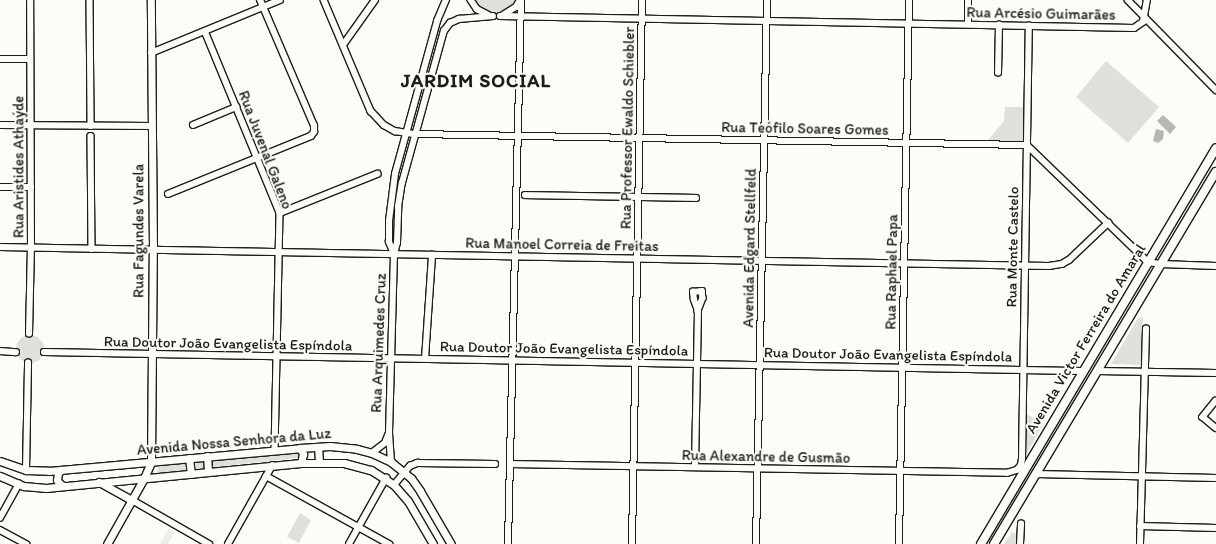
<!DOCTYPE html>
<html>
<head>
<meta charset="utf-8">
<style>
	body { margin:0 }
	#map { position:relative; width:1216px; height:544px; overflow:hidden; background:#fdfcf7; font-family:Itim,sans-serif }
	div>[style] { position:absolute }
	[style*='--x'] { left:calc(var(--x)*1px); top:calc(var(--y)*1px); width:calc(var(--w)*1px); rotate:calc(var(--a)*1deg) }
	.built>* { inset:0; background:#eeede9 }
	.green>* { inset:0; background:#e0dfdb }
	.round { border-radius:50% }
	.water>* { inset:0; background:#b7b6b2 }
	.roads { filter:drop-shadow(1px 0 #1c1c1c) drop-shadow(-1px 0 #1c1c1c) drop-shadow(0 1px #1c1c1c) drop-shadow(0 -1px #1c1c1c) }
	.minor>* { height:5.5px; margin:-2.75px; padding:0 2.75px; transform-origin:2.75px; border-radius:2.75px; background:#fdfcf7 }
	.major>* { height:7px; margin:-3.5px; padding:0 3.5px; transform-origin:3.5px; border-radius:3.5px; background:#fdfcf7 }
	.highway>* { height:8px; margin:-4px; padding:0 4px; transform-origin:4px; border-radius:4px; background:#fdfcf7 }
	span { translate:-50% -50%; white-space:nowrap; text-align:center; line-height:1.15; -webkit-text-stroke:4px #fdfcf7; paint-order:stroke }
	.street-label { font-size:15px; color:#1c1c1c }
	.district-label { font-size:19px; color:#1c1c1c; font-weight:700; letter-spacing:1px }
</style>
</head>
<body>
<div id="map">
	<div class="built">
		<i style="clip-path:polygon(168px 529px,175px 532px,168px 544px,160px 544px)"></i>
	</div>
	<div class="green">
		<i style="clip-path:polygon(474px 0,517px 0,511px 8px,499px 13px,486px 11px,478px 5px)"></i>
		<i style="clip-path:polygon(1106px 61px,1159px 107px,1128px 143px,1076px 97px)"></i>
		<i style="clip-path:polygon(1005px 107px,1023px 107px,1023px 142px,987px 141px,1004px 121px)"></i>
		<i style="clip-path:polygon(1143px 317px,1141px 365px,1111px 364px,1138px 318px)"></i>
		<i class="round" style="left:16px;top:335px;width:28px;height:28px"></i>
		<i style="clip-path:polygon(1026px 414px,1044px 423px,1026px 455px)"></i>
		<i style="clip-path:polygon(298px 451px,298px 458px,157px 473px,158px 466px)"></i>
		<i style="clip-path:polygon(300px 513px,311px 520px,299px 543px,287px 537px)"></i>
		<i style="clip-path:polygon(1012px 532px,1017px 535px,1017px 544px,1004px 544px)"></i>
	</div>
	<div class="water">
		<i style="clip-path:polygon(1163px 115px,1176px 127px,1170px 134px,1157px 121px)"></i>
		<i style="clip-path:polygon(1156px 129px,1164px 131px,1163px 139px,1158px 143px,1153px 141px)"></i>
	</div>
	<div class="roads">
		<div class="minor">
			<i style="--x:90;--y:0;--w:126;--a:89.5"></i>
			<i style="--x:324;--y:0;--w:121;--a:67.1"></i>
			<i style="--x:371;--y:111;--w:19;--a:47"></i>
			<i style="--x:384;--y:125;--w:13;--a:29"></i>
			<i style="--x:395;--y:131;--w:20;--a:9"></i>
			<i style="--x:415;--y:134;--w:612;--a:1.03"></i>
			<i style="--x:1027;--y:145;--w:168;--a:44"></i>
			<i style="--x:1148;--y:262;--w:13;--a:9"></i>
			<i style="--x:1161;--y:264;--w:55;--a:2.1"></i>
			<i style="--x:471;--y:0;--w:11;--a:56"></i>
			<i style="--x:477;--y:9;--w:13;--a:27"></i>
			<i style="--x:1128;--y:0;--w:126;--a:45.6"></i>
			<i style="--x:503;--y:15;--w:15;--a:-32"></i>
			<i style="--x:516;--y:7;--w:8;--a:-60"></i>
			<i style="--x:500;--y:16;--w:634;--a:1.08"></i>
			<i style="--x:1134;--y:28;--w:11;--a:-34"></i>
			<i style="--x:1143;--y:22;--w:22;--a:-80"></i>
			<i style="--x:968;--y:24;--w:24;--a:-90"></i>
			<i style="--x:205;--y:31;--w:197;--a:67.6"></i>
			<i style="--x:280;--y:213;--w:237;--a:91.2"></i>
			<i style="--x:343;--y:45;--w:55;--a:-54.6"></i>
			<i style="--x:151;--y:53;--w:139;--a:-22.3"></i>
			<i style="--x:0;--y:59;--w:30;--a:0"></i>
			<i style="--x:998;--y:73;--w:48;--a:-88.8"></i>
			<i style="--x:0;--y:125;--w:152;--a:0.4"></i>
			<i style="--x:193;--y:125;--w:47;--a:-22.7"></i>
			<i style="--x:91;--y:136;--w:113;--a:89.5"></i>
			<i style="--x:0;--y:187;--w:31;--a:0"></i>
			<i style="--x:168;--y:194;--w:154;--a:-22.1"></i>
			<i style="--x:311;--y:136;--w:5;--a:-53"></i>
			<i style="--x:314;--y:132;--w:6;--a:-90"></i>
			<i style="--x:314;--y:126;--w:137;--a:-113.2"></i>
			<i style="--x:525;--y:195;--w:171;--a:1"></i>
			<i style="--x:280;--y:213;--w:105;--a:-21.9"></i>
			<i style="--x:0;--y:247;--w:1049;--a:1.04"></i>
			<i style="--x:1049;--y:266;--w:13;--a:-9"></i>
			<i style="--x:1062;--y:264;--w:8;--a:-30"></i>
			<i style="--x:1069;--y:260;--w:54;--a:-43.5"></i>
			<i style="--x:394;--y:254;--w:13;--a:-113"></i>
			<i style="--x:389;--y:242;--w:21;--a:-90"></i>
			<i style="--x:389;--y:221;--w:47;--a:-82.7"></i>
			<i style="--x:395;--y:174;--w:159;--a:-74.6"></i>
			<i style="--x:437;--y:21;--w:23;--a:-67"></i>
			<i style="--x:29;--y:334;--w:86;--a:-88.7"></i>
			<i style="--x:31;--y:248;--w:248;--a:-90.2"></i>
			<i style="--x:0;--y:351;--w:16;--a:4"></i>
			<i style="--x:44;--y:352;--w:1040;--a:1.05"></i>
			<i style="--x:425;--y:359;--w:104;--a:-86.1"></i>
			<i style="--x:1097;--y:371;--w:119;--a:1"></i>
			<i style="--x:1216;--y:401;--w:21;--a:129"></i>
			<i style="--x:1203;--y:417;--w:17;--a:40"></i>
			<i style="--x:372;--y:453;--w:16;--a:-38"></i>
			<i style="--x:385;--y:443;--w:9;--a:-69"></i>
			<i style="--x:391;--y:462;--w:29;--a:-94"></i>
			<i style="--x:389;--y:433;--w:179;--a:-88.4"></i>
			<i style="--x:394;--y:254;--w:11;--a:-75"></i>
			<i style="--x:397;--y:243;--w:36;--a:-88"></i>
			<i style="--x:398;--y:207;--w:24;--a:-81"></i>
			<i style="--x:402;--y:183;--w:158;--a:-74.6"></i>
			<i style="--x:444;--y:31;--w:10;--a:-53"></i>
			<i style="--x:450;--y:23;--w:10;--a:-24"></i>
			<i style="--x:459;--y:19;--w:34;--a:-5"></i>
			<i style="--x:510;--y:464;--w:497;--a:1"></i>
			<i style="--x:1007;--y:473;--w:10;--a:-17"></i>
			<i style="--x:1017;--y:470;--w:6;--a:-51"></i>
			<i style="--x:1021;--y:465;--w:6;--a:-81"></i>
			<i style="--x:1022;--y:459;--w:433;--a:-89.1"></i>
			<i style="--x:695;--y:467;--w:156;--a:-88.9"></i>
			<i style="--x:698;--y:311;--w:12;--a:-110"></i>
			<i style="--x:694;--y:300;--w:8;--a:-97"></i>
			<i style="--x:693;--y:292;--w:9;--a:-6"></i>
			<i style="--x:702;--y:291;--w:7;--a:82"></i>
			<i style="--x:703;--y:298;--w:14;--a:111"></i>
			<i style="--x:26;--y:470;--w:107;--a:-88.9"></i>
			<i style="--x:1036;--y:474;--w:180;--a:1.3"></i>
			<i style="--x:266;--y:476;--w:141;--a:28.9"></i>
			<i style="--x:394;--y:485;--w:25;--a:-50"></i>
			<i style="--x:410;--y:466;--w:8;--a:-23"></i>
			<i style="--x:417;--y:463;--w:78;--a:0.7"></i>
			<i style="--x:132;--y:500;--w:89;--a:29.7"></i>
			<i style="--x:0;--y:518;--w:39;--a:-61"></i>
			<i style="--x:1140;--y:526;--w:76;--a:1.5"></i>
			<i style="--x:0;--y:530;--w:30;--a:28"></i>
			<i style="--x:228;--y:544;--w:90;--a:-60.6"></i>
			<i style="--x:349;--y:544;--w:76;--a:-60.7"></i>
			<i style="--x:508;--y:544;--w:544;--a:-88.63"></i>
			<i style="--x:632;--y:544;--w:544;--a:-88.95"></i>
			<i style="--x:756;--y:544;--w:544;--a:-88.84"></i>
			<i style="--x:899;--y:544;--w:544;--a:-88.95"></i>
			<i style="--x:1020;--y:544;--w:20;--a:-87"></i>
			<i style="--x:1140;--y:544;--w:215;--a:-88.4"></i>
		</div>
		<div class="major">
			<i style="--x:318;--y:447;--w:15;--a:86"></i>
			<i style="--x:300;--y:448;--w:7;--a:63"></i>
			<i style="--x:303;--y:454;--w:9;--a:103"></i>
			<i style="--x:207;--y:456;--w:16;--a:86"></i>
			<i style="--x:189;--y:458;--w:16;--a:83"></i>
			<i style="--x:0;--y:461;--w:28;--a:19"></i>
			<i style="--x:26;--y:470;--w:23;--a:2"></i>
			<i style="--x:49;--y:471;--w:252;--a:-5.2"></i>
			<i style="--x:300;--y:448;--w:30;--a:-4"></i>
			<i style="--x:330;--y:446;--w:27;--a:6"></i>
			<i style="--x:357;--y:449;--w:16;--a:15"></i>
			<i style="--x:372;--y:453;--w:21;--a:25"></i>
			<i style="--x:391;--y:462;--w:26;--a:39"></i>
			<i style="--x:411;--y:478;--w:16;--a:55"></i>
			<i style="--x:420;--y:491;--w:61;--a:59.7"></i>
			<i style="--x:61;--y:470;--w:4;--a:135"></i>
			<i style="--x:58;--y:473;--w:7;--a:98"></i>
			<i style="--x:57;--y:480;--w:5;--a:53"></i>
			<i style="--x:60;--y:484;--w:4;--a:27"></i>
			<i style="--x:0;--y:476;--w:26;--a:23"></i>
			<i style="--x:24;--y:486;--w:22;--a:5"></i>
			<i style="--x:46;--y:488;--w:256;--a:-5.6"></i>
			<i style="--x:301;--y:463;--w:43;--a:0"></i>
			<i style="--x:344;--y:463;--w:28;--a:15"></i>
			<i style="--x:371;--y:470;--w:27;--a:33"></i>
			<i style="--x:394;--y:485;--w:21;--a:49"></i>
			<i style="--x:408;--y:501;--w:50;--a:59.8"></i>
			<i style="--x:99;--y:482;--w:38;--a:29"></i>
			<i style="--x:107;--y:544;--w:76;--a:-60.7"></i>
			<i style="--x:144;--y:478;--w:17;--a:-66"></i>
			<i style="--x:151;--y:462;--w:212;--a:-89.5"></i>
			<i style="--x:153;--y:250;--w:250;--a:-90.5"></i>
		</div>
		<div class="highway">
			<i style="--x:981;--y:544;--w:460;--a:-59.3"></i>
			<i style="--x:994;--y:544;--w:433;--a:-59.2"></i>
		</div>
	</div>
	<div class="street-label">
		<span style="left:1041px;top:14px;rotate:1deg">Rua Arcésio Guimarães</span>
		<span style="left:628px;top:128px;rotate:-89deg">Rua Professor Ewaldo Schiebler</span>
		<span style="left:805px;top:129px;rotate:1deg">Rua Teófilo Soares Gomes</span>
		<span style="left:265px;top:150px;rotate:69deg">Rua Juvenal Galeno</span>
		<span style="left:19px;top:167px;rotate:-90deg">Rua Aristides Athaýde</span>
		<span style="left:139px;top:231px;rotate:-90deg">Rua Fagundes Varela</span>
		<span style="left:562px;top:245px;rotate:1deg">Rua Manoel Correia de Freitas</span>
		<span style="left:1013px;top:247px;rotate:-89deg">Rua Monte Castelo</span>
		<span style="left:750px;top:248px;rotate:-89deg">Avenida Edgard Stellfeld</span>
		<span style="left:892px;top:272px;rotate:-89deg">Rua Raphael Papa</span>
		<span style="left:1086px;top:339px;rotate:-59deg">Avenida Victor Ferreira do Amaral</span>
		<span style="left:379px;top:343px;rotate:-88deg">Rua Arquimedes Cruz</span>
		<span style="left:228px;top:344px;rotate:1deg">Rua Doutor João Evangelista Espíndola</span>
		<span style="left:564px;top:349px;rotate:1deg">Rua Doutor João Evangelista Espíndola</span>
		<span style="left:888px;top:355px;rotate:1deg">Rua Doutor João Evangelista Espíndola</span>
		<span style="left:234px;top:442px;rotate:-5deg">Avenida Nossa Senhora da Luz</span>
		<span style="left:766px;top:457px;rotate:1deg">Rua Alexandre de Gusmão</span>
	</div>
	<div class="district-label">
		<span style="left:476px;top:81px">JARDIM SOCIAL</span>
	</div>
</div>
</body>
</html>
